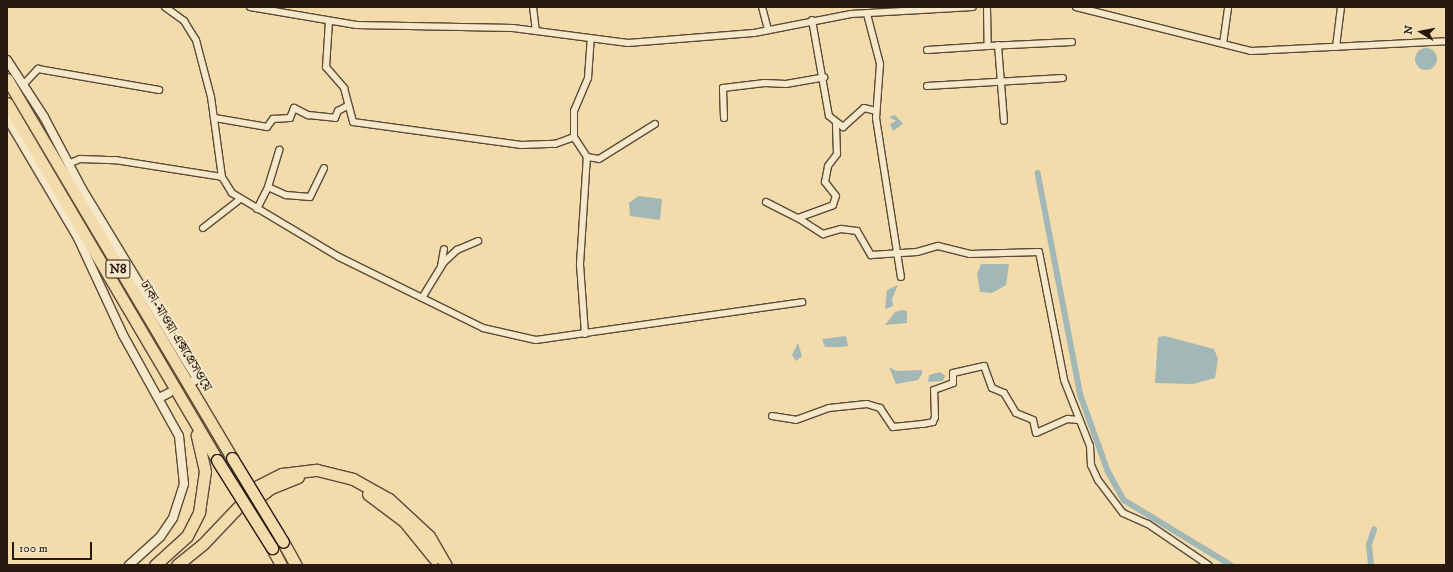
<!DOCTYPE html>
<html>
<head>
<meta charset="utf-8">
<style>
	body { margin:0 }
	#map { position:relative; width:1453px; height:572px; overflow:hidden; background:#f3dbac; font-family:"IM FELL DW Pica","Noto Serif Bengali",serif }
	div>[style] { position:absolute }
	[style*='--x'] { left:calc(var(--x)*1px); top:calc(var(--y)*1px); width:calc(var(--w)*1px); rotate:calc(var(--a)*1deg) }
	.water>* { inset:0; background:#a1b8b6 }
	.round { border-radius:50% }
	.canal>* { height:5.5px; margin:-2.75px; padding:0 2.75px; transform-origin:2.75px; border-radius:2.75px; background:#a1b8b6 }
	.roads { filter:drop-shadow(1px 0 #5b4a38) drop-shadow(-1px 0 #5b4a38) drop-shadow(0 1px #5b4a38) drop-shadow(0 -1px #5b4a38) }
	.minor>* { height:6px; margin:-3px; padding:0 3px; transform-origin:3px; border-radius:3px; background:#f7e8c9 }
	.secondary>* { height:8px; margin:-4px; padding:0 4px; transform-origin:4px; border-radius:4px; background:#f7e8c9 }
	.motorway>* { height:11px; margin:-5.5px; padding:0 5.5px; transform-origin:5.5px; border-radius:5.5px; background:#f3dbac }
	.bridges { filter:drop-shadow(1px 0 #281911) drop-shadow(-1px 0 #281911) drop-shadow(0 1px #281911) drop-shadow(0 -1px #281911) }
	.motorway-bridge>* { height:11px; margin:-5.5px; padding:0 5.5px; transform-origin:5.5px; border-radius:5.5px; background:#f3dbac }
	span { translate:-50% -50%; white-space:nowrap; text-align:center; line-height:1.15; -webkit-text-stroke:4px #f7e8c9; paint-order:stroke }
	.shield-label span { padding:1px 3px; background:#f7e8c9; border:1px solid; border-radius:3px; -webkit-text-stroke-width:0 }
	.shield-label { font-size:13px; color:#281911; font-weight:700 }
	.street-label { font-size:14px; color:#281911 }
	.frame { position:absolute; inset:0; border:8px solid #281911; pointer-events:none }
	.north { position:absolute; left:1401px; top:12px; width:40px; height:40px; -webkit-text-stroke:3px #f7e8c9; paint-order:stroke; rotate:280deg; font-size:11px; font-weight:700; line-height:16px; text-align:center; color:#281911 }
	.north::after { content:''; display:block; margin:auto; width:14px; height:18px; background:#281911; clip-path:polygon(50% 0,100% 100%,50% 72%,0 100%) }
	.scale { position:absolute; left:12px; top:542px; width:80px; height:18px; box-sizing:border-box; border:2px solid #281911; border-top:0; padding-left:5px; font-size:12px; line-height:14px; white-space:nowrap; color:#281911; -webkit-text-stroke:3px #f7e8c9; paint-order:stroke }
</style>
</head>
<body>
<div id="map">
	<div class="water">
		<i class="round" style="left:1415px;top:48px;width:22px;height:22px"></i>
		<i style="clip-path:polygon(895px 115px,903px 124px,893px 131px,890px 124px,896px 121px,889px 117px)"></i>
		<i style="clip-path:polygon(638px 196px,662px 199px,660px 220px,630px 216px,629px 203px)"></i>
		<i style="clip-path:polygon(981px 264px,1009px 264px,1006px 285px,992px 293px,980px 292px,977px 274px)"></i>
		<i style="clip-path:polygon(898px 285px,892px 299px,893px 306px,885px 309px,887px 290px)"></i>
		<i style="clip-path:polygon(902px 310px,907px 311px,907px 323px,885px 325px,895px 312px)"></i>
		<i style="clip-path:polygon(846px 336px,848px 346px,842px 347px,825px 347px,822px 339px)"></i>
		<i style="clip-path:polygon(1165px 336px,1214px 349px,1218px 359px,1215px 378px,1193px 384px,1155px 383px,1158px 337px)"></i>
		<i style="clip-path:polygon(798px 343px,802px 356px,796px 361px,792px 355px)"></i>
		<i style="clip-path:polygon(889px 367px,896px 371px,922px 370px,922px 374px,918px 380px,896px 384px)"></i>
		<i style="clip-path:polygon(940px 372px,945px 376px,943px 381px,928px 382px,929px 375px)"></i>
	</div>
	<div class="canal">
		<i style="--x:1038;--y:173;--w:227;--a:79.1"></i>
		<i style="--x:1081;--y:396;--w:80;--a:70.2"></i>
		<i style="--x:1108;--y:471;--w:33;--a:61"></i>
		<i style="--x:1124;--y:500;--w:125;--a:31.3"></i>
		<i style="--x:1371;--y:565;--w:20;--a:-96"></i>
		<i style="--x:1369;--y:545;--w:16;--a:-72"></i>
	</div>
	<div class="roads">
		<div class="minor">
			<i style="--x:165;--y:7;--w:24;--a:36"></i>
			<i style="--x:184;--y:21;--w:22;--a:58"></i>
			<i style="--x:196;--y:40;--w:59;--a:75.3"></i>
			<i style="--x:211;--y:97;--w:81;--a:82.2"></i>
			<i style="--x:222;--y:177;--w:19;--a:58"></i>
			<i style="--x:232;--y:193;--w:125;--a:30.9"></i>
			<i style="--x:339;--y:257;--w:161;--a:26.2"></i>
			<i style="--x:483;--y:328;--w:54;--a:12.8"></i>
			<i style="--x:536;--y:340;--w:269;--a:-8.1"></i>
			<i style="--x:250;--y:7;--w:108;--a:9.6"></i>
			<i style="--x:356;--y:25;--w:157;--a:1.1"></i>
			<i style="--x:513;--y:28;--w:116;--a:7.4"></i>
			<i style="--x:628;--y:43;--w:126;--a:-4.5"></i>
			<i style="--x:754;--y:33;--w:99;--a:-11.1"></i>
			<i style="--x:851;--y:14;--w:122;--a:-3.3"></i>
			<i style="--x:533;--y:7;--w:23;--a:83"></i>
			<i style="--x:762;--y:7;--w:24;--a:75"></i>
			<i style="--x:987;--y:7;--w:39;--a:89"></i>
			<i style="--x:988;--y:46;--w:84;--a:-2.7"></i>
			<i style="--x:1076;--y:7;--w:180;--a:14.1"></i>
			<i style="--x:1251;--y:51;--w:195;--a:-2.9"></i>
			<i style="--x:867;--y:14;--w:52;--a:75.4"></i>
			<i style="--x:880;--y:64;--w:54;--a:94.2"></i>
			<i style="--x:876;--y:118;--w:161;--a:81.1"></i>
			<i style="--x:812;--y:20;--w:97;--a:80"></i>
			<i style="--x:829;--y:116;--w:18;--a:38"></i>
			<i style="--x:843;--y:127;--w:28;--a:-42"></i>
			<i style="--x:864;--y:108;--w:12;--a:14"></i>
			<i style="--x:329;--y:21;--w:46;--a:93.7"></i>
			<i style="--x:326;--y:67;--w:28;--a:49"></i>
			<i style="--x:344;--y:88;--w:35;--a:75"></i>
			<i style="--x:353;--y:122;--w:170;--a:7.8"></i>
			<i style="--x:521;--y:145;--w:34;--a:-2"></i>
			<i style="--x:555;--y:144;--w:20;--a:-20"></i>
			<i style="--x:574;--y:137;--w:26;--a:-90"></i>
			<i style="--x:574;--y:111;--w:36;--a:-67"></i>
			<i style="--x:588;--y:78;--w:39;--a:-86"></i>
			<i style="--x:1223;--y:44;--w:37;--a:-82"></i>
			<i style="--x:998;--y:45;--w:76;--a:85.5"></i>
			<i style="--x:1336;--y:47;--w:40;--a:-82.9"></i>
			<i style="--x:927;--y:50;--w:61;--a:-3.8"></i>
			<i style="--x:24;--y:84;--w:21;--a:-47"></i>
			<i style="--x:38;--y:69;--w:123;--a:9.8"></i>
			<i style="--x:927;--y:86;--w:136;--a:-3.4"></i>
			<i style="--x:215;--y:118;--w:53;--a:9.8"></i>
			<i style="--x:267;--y:127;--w:10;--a:-53"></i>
			<i style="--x:273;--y:119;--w:17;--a:-3"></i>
			<i style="--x:290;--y:118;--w:11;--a:-68"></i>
			<i style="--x:294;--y:108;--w:16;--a:27"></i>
			<i style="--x:308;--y:115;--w:27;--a:6"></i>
			<i style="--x:335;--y:118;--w:8;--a:-67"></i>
			<i style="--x:338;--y:111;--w:10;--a:-29"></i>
			<i style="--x:724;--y:118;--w:30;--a:-92"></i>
			<i style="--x:723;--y:88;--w:42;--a:-6.8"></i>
			<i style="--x:765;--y:83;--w:21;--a:3"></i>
			<i style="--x:786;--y:84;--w:39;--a:-10"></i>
			<i style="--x:574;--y:137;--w:24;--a:57"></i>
			<i style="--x:587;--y:157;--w:12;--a:9"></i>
			<i style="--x:599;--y:159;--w:66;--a:-32"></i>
			<i style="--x:68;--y:164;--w:13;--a:-23"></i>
			<i style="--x:80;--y:159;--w:35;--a:2"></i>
			<i style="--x:115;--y:160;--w:108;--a:9"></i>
			<i style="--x:268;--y:187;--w:39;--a:-73"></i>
			<i style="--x:766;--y:202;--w:36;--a:27"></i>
			<i style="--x:798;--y:218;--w:37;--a:-20"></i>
			<i style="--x:833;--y:205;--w:9;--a:-72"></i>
			<i style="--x:836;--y:196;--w:18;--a:-128"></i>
			<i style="--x:825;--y:182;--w:16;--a:-79"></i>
			<i style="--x:828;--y:166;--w:15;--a:-53"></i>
			<i style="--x:837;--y:154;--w:31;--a:-92"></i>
			<i style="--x:257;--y:209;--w:25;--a:-63"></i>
			<i style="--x:268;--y:187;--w:20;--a:24"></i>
			<i style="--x:286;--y:195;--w:24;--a:5"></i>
			<i style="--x:310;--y:197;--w:32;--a:-64"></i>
			<i style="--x:798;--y:218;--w:30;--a:33"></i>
			<i style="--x:823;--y:234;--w:19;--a:-16"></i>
			<i style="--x:841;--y:229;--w:16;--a:7"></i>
			<i style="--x:857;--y:231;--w:28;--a:60"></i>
			<i style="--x:871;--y:255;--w:46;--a:-3.7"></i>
			<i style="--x:917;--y:252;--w:22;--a:-16"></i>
			<i style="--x:938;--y:246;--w:33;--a:14"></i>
			<i style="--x:970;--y:254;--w:69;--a:-1.7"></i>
			<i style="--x:1039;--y:252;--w:130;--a:78.9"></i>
			<i style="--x:1064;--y:380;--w:71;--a:68.5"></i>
			<i style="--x:1090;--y:446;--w:19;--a:87"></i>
			<i style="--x:1091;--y:465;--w:17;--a:65"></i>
			<i style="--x:1098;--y:480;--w:41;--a:52.9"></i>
			<i style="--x:1123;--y:513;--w:27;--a:24"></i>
			<i style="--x:1148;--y:524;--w:73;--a:34.3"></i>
			<i style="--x:203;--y:228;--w:46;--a:-37.9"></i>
			<i style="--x:441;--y:266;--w:17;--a:-80"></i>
			<i style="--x:422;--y:298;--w:42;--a:-58.6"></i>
			<i style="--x:444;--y:262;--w:18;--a:-43"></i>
			<i style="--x:457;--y:250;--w:23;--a:-23"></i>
			<i style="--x:585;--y:334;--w:70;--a:-94.1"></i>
			<i style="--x:580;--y:264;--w:107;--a:-86.3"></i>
			<i style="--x:772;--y:416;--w:24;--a:9"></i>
			<i style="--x:796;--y:420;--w:35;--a:-20"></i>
			<i style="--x:829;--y:408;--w:38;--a:-6"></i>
			<i style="--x:867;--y:404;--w:14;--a:17"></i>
			<i style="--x:880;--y:408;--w:23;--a:56"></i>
			<i style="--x:893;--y:427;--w:30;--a:-6"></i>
			<i style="--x:923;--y:424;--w:10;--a:-11"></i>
			<i style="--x:933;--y:422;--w:5;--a:-68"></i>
			<i style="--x:935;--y:417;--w:27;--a:-92"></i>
			<i style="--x:934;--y:390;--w:20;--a:-20"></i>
			<i style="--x:953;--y:383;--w:10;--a:-90"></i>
			<i style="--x:953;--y:373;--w:32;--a:-13"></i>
			<i style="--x:984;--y:366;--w:23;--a:70"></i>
			<i style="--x:992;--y:388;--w:13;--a:23"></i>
			<i style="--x:1004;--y:393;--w:23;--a:59"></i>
			<i style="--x:1016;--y:413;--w:18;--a:22"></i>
			<i style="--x:1033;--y:420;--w:13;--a:77"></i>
			<i style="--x:1036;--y:433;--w:35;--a:-24"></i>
			<i style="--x:1068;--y:419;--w:10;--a:6"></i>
		</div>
		<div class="secondary">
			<i style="--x:7;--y:60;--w:68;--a:57"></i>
			<i style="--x:44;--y:117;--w:81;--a:62.2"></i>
			<i style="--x:82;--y:189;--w:222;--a:58.8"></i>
			<i style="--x:197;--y:379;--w:6;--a:149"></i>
			<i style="--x:7;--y:118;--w:139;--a:59.4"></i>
			<i style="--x:78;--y:238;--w:107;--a:65.1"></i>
			<i style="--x:123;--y:335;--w:115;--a:61"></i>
			<i style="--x:179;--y:436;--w:48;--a:84.1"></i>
			<i style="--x:184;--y:484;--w:36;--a:108"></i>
			<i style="--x:173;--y:518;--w:23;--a:124"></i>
			<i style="--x:160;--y:537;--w:42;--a:137.9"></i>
			<i style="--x:159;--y:398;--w:11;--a:-27"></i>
		</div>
		<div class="motorway">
			<i style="--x:7;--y:79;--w:441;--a:59.3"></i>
			<i style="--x:7;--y:103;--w:414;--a:59.5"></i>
			<i style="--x:368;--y:494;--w:45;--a:36.9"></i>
			<i style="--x:404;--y:521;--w:48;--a:51"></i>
			<i style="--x:249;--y:505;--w:28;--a:-38"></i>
			<i style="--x:271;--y:488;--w:29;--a:-22"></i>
			<i style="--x:283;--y:542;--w:26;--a:61"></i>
			<i style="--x:272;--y:548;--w:19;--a:62"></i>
			<i style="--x:155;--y:565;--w:43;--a:-42.2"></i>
			<i style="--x:187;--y:536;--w:27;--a:-63"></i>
			<i style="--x:199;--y:512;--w:41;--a:-81.7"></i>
			<i style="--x:205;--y:471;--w:37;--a:-103"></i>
			<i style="--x:177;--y:565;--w:33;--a:-39"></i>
			<i style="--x:203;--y:544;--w:80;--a:-46.5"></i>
			<i style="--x:258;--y:486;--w:27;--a:-27"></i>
			<i style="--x:282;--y:474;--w:35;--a:-7"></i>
			<i style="--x:317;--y:470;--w:37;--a:14"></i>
			<i style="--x:353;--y:479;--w:41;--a:29.1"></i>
			<i style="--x:389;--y:499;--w:54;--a:42.8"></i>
			<i style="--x:429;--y:536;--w:34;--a:60"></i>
		</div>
	</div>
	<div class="bridges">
		<div class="motorway-bridge">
			<i style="--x:232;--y:458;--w:98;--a:58.7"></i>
			<i style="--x:217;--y:460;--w:104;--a:58"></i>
		</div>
	</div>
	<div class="shield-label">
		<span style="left:118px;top:269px">N8</span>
	</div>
	<div class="street-label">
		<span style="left:176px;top:336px;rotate:59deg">ঢাকা-মাওয়া এক্সপ্রেসওয়ে</span>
	</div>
	<div class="frame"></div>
	<div class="north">N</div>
	<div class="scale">100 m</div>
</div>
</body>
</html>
